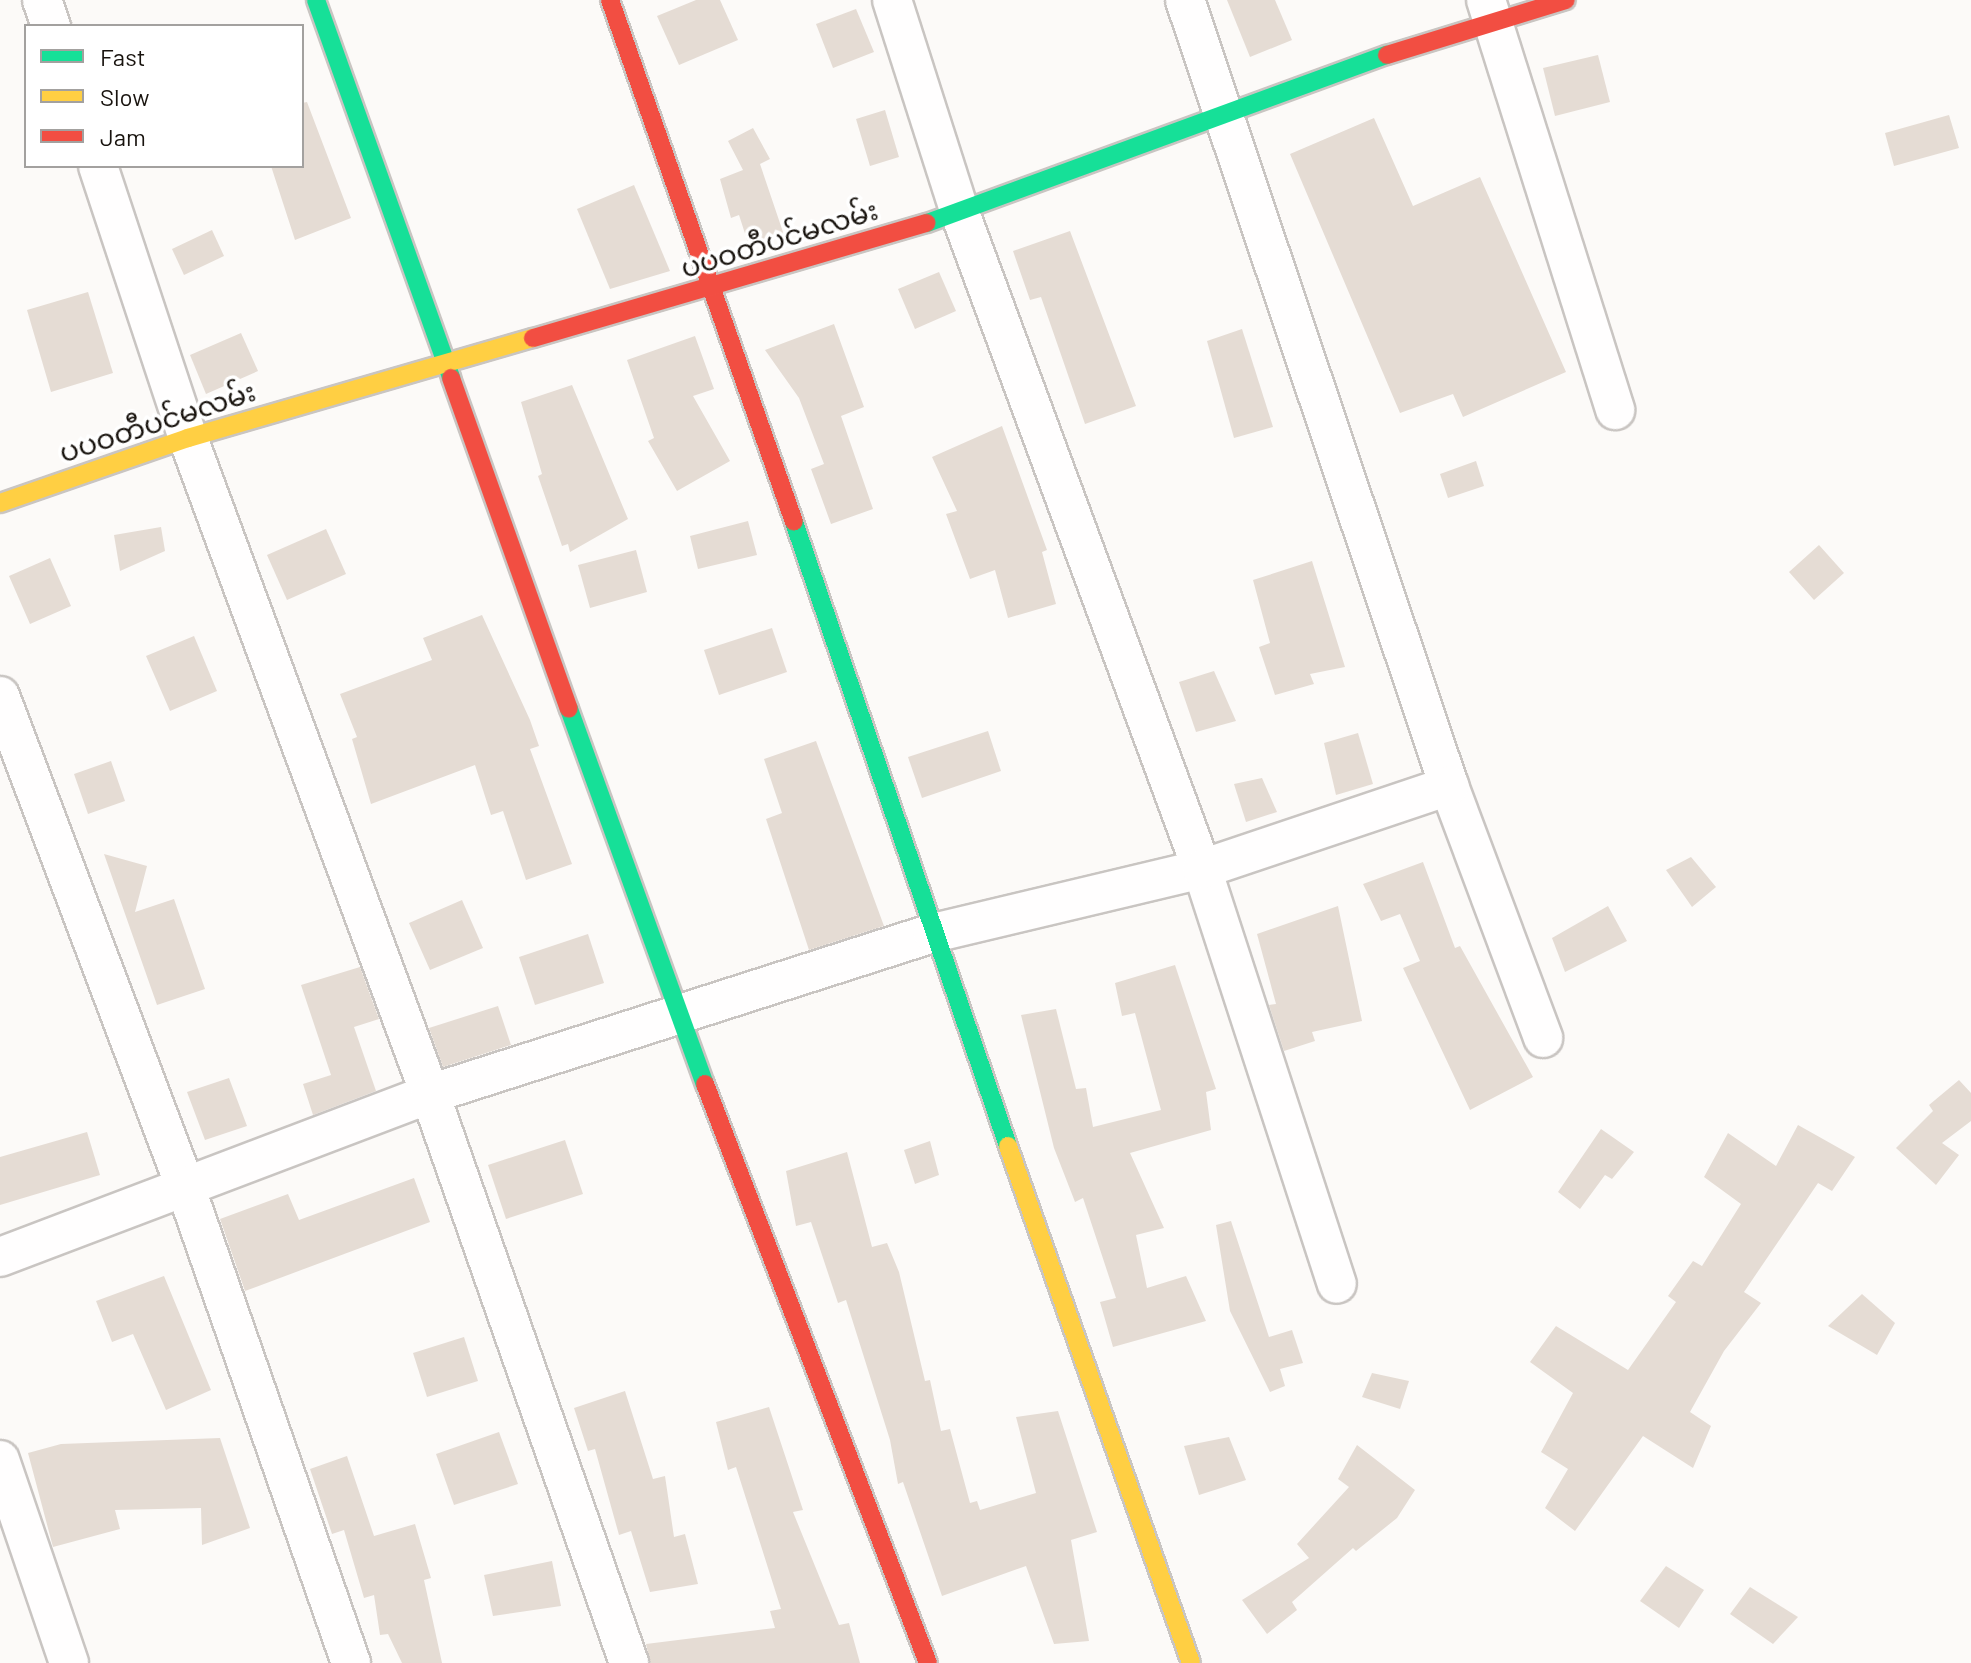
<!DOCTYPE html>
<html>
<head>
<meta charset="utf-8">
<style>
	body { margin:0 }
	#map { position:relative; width:1971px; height:1663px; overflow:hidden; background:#fcfaf8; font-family:Barlow,"Noto Sans Myanmar",sans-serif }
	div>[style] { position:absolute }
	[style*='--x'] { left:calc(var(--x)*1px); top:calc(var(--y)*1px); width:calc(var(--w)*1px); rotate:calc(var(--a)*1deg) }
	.building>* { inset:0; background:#e5dcd4 }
	.roads { filter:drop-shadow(2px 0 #c9c5c2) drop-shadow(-2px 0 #c9c5c2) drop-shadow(0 2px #c9c5c2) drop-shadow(0 -2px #c9c5c2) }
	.street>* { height:38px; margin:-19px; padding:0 19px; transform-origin:19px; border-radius:19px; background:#fffefe }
	.fast>* { height:18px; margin:-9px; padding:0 9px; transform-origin:9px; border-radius:9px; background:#16e098 }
	.slow>* { height:18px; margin:-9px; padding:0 9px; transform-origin:9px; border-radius:9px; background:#ffcf43 }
	.jam>* { height:18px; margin:-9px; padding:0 9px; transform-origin:9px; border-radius:9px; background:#f24e42 }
	span { translate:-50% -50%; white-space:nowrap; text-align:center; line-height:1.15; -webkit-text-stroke:7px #fff; paint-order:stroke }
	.street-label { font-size:28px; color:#18130e }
	.legend { position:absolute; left:24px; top:24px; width:280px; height:144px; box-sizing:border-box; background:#fff; border:2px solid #a3a19f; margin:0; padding:10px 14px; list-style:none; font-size:24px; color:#18130e }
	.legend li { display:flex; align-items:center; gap:16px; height:40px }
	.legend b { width:40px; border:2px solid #a3a19f }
</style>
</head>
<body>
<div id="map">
	<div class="building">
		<i style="clip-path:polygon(696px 0,720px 0,738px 40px,679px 65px,657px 16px)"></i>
		<i style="clip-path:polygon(1227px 0,1275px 0,1292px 40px,1250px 57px)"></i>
		<i style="clip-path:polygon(856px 9px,874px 52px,833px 68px,816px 24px)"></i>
		<i style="clip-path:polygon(1598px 55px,1610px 102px,1555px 116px,1543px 68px)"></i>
		<i style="clip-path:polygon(307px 102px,351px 218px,295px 240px,271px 166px,302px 166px,302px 103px)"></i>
		<i style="clip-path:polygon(885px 110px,899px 157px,870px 166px,856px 119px)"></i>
		<i style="clip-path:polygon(1949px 115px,1959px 148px,1894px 166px,1885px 133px)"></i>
		<i style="clip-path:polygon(1374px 118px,1413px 206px,1480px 177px,1566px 372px,1463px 417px,1453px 394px,1400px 413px,1290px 154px)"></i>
		<i style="clip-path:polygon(753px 128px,770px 159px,760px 164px,784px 235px,749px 246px,739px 215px,731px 218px,720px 179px,743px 170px,728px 141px)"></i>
		<i style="clip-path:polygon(634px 185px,670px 271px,610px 289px,577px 209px)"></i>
		<i style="clip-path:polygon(212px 230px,224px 256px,184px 275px,172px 249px)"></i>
		<i style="clip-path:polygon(1070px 231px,1136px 406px,1085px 424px,1041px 297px,1030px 300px,1013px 251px)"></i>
		<i style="clip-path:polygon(939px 272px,956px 311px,915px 329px,898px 289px)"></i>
		<i style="clip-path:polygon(88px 292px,113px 373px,51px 392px,27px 310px)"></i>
		<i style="clip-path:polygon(834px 324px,864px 407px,841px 416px,873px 509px,831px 524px,811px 469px,824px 464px,799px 398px,765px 350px)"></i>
		<i style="clip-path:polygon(1242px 329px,1273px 427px,1234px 438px,1207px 341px)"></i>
		<i style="clip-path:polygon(241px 333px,258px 371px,206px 394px,190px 355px)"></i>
		<i style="clip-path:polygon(695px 336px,714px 389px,693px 396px,730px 461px,677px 491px,648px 441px,654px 438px,627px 360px)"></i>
		<i style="clip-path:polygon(572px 385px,628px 519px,570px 552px,568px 544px,562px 546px,538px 476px,542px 474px,521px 402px)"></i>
		<i style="clip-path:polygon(1002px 426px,1047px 550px,1042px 552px,1056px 604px,1008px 618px,995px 570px,970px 579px,946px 514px,957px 511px,932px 457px)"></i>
		<i style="clip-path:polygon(1476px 461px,1484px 486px,1448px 498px,1440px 474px)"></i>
		<i style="clip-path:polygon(748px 521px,757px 555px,698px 569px,690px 536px)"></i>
		<i style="clip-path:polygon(161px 527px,165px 551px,120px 571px,114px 535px)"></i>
		<i style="clip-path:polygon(326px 529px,346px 574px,287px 600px,267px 555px)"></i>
		<i style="clip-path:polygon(1819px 545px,1844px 573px,1814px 600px,1789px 572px)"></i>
		<i style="clip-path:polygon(636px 550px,647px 592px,590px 608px,578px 565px)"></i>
		<i style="clip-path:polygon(50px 558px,71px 606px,30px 624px,9px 576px)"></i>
		<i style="clip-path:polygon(1312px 561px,1345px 667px,1310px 674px,1314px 684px,1275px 695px,1259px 647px,1270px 643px,1253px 580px)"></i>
		<i style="clip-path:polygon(482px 615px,530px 720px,539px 746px,530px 749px,572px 864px,526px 880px,503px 811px,491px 815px,475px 765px,371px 804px,352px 739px,357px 737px,340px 694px,432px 660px,423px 638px)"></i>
		<i style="clip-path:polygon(772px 628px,787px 672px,719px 695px,704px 650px)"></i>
		<i style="clip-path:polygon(194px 636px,217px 691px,170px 711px,146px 656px)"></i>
		<i style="clip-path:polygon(1214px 671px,1236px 721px,1196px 732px,1179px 682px)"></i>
		<i style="clip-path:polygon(988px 731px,1001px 771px,922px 798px,908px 757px)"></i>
		<i style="clip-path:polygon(1358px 733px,1373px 784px,1336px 795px,1324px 743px)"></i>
		<i style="clip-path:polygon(816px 741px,884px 926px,809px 950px,766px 819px,782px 813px,764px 759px)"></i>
		<i style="clip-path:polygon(111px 761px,125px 801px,88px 814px,74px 774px)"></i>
		<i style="clip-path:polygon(1262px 778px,1277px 812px,1246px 822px,1234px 784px)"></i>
		<i style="clip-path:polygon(104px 854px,147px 866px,135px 912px,174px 899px,205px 989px,157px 1005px)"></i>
		<i style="clip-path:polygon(1691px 857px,1716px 887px,1692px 907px,1666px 870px)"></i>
		<i style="clip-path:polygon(1423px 862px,1455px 948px,1460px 946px,1533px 1077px,1470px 1110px,1403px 968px,1420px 961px,1400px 914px,1381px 921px,1363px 884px)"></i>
		<i style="clip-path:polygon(462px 900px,483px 948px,430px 970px,409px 923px)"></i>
		<i style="clip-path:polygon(1338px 906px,1362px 1021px,1312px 1032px,1315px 1041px,1284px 1051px,1269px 1005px,1276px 1004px,1257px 934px)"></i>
		<i style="clip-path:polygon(1608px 906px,1627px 941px,1565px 972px,1552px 938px)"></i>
		<i style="clip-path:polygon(588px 934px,604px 983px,535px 1005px,519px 957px)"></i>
		<i style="clip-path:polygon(1175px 965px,1216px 1089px,1206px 1092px,1211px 1130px,1130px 1153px,1164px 1228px,1136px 1235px,1147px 1288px,1186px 1276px,1206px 1321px,1113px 1347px,1100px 1302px,1116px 1298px,1083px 1198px,1075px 1202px,1054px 1148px,1021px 1015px,1056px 1009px,1076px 1089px,1086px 1088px,1093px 1127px,1161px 1110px,1135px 1013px,1122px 1016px,1115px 983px)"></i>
		<i style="clip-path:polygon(360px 967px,379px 1019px,354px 1027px,376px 1091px,313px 1115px,303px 1084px,331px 1075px,301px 985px)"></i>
		<i style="clip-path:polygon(498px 1006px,511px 1045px,443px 1067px,429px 1028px)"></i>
		<i style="clip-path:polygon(229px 1078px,247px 1126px,205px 1140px,187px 1092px)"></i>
		<i style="clip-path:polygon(1959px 1080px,1971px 1093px,1971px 1121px,1942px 1143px,1959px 1155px,1936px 1185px,1896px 1148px,1933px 1111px,1929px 1105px)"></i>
		<i style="clip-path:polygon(1798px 1125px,1855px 1157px,1832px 1191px,1818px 1183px,1744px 1292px,1761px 1303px,1724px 1351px,1690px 1412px,1711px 1426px,1693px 1468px,1643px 1436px,1575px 1531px,1545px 1508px,1568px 1469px,1541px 1452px,1573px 1393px,1530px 1362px,1556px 1326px,1628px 1370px,1676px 1302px,1668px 1296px,1693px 1261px,1702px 1266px,1741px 1204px,1704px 1177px,1728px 1133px,1776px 1166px)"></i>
		<i style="clip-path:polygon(1601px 1129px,1634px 1152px,1612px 1179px,1605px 1175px,1580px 1209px,1558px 1192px)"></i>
		<i style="clip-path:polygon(87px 1132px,100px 1175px,0 1205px,0 1157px)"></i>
		<i style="clip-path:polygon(565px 1140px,583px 1194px,506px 1219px,488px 1165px)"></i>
		<i style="clip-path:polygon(930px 1141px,939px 1175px,915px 1184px,904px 1150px)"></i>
		<i style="clip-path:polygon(847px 1152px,872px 1247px,887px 1243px,899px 1272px,925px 1381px,930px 1380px,941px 1431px,950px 1429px,970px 1503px,977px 1501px,980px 1510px,1036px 1493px,1016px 1417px,1058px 1411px,1097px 1532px,1071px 1540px,1089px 1641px,1054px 1644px,1026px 1566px,942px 1596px,903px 1482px,898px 1484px,890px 1440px,846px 1300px,838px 1303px,811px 1222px,796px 1226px,786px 1171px)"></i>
		<i style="clip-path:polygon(414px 1178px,430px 1222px,245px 1291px,220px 1219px,288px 1194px,299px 1220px)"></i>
		<i style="clip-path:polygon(1231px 1221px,1269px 1337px,1292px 1330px,1303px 1363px,1280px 1369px,1285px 1386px,1270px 1392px,1230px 1311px,1216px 1225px)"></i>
		<i style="clip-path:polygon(164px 1276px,211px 1390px,166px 1410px,133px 1334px,112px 1342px,96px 1301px)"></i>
		<i style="clip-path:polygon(1862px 1294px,1895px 1323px,1877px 1355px,1828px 1326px)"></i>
		<i style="clip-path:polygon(464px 1337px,478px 1381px,427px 1397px,413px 1353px)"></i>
		<i style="clip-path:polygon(1372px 1373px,1409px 1381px,1400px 1409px,1362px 1397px)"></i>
		<i style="clip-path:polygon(625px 1391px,653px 1479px,665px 1476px,674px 1537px,685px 1534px,698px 1584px,650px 1592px,631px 1531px,619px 1535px,595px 1449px,588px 1451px,574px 1408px)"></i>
		<i style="clip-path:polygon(769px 1407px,803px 1510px,793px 1512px,839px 1625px,849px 1623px,860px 1663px,650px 1663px,646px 1644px,775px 1628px,770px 1611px,781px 1609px,736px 1467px,728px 1470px,716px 1422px)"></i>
		<i style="clip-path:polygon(499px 1432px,518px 1484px,454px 1505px,436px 1454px)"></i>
		<i style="clip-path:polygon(1229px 1437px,1246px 1480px,1199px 1495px,1184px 1446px)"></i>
		<i style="clip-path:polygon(220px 1438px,250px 1528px,202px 1545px,201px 1508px,115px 1510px,120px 1529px,53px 1547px,28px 1453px,61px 1444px)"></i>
		<i style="clip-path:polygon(1357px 1445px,1415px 1490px,1397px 1518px,1356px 1551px,1353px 1548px,1292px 1602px,1297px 1610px,1267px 1634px,1242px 1600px,1309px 1558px,1297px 1544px,1349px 1487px,1338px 1479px)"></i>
		<i style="clip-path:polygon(347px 1456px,374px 1536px,415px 1524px,431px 1578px,424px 1580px,442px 1663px,402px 1663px,388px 1634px,380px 1635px,374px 1595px,364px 1598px,344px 1530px,332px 1534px,310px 1469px)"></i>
		<i style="clip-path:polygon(552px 1561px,561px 1606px,493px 1616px,484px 1575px)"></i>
		<i style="clip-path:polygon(1666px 1566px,1704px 1590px,1679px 1628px,1640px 1601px)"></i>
		<i style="clip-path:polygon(1750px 1587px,1798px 1617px,1773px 1644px,1730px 1614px)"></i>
	</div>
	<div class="roads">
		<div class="street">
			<i style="--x:42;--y:0;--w:28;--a:71"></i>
			<i style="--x:892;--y:0;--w:224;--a:72.3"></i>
			<i style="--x:960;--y:213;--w:699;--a:69.75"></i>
			<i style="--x:1202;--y:869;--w:436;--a:72"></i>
			<i style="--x:1185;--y:0;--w:829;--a:71.43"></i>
			<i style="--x:1449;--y:786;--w:269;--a:69.5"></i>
			<i style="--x:1486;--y:0;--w:430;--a:72.5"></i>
			<i style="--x:98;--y:166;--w:287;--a:71.7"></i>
			<i style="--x:188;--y:438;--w:699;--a:69.75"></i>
			<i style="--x:430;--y:1094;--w:603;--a:70.72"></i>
			<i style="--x:0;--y:696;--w:524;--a:69.32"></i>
			<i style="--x:185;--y:1186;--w:505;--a:70.81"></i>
			<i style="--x:0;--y:1257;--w:460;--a:-20.8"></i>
			<i style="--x:430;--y:1094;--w:528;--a:-17.75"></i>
			<i style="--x:933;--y:933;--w:277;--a:-13.4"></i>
			<i style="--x:1202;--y:869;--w:261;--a:-18.6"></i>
			<i style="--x:0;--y:1460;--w:214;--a:71.2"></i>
		</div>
		<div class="fast">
			<i style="--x:316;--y:0;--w:401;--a:70.3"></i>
			<i style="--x:927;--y:223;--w:490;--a:-20.1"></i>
			<i style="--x:794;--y:522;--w:660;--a:71.07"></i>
			<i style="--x:569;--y:709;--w:399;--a:70.1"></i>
		</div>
		<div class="slow">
			<i style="--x:0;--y:503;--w:199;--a:-19.1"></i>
			<i style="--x:188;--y:438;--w:359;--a:-16.2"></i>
			<i style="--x:1008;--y:1146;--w:548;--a:70.51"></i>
		</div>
		<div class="jam">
			<i style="--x:610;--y:0;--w:553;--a:70.58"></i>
			<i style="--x:1387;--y:55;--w:187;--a:-17.1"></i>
			<i style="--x:533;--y:338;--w:410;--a:-16.3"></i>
			<i style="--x:451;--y:378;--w:351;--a:70.4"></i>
			<i style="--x:705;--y:1084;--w:620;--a:68.94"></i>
		</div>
	</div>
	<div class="street-label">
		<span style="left:779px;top:238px;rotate:-17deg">ပပဝတီပင်မလမ်း</span>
		<span style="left:157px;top:421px;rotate:-18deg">ပပဝတီပင်မလမ်း</span>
	</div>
	<ul class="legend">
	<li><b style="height:10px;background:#16e098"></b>Fast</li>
	<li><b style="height:10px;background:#ffcf43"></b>Slow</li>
	<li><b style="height:10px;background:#f24e42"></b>Jam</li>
	</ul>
</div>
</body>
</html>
